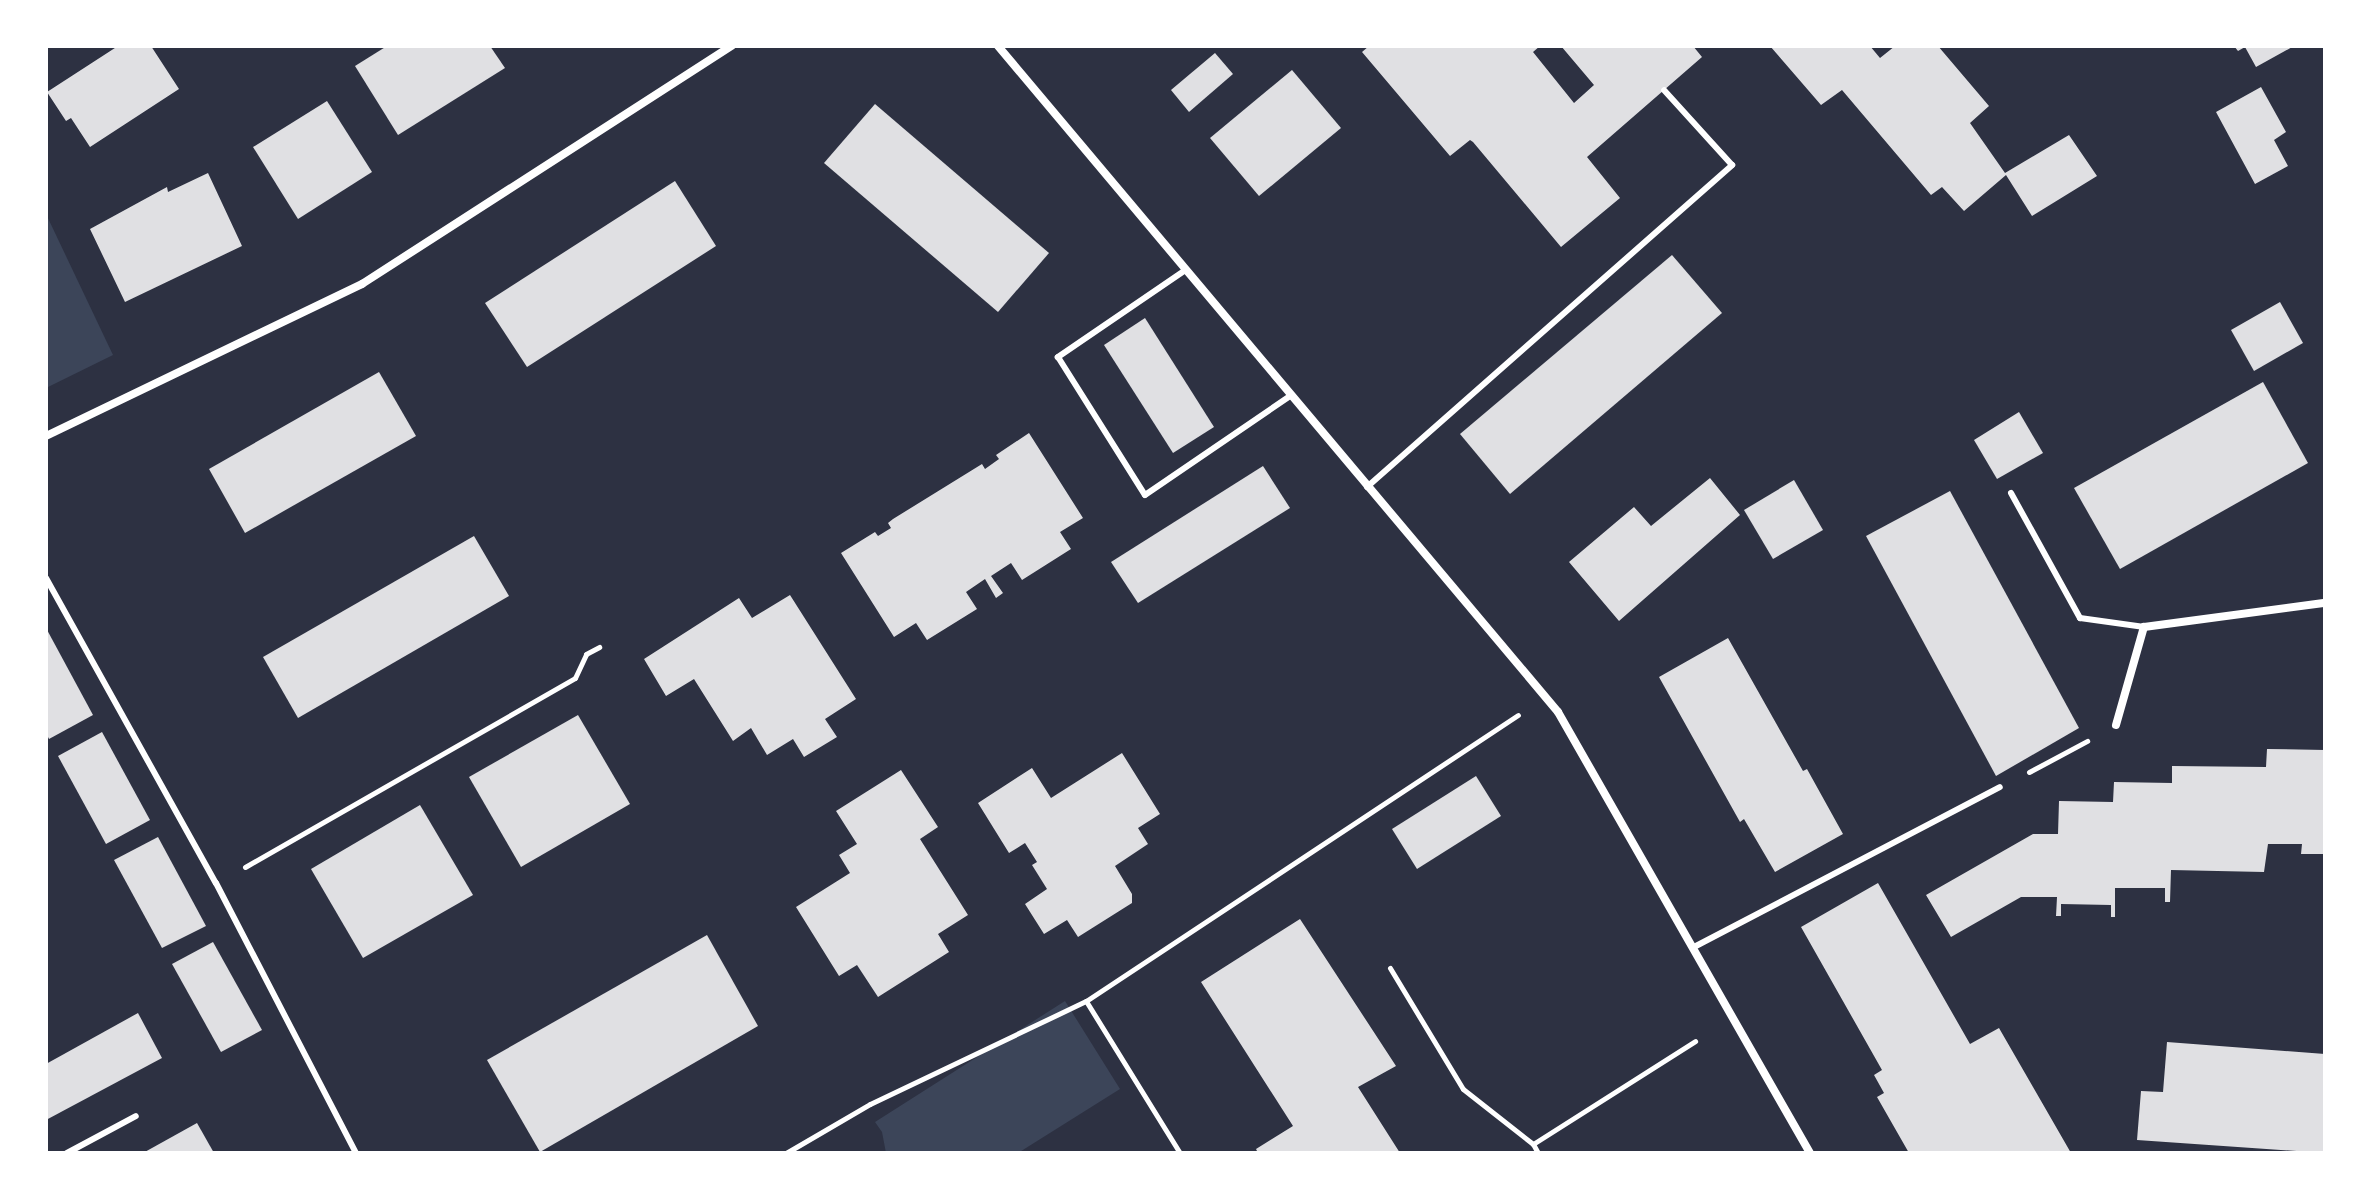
<!DOCTYPE html>
<html>
<head>
<meta charset="utf-8">
<style>
	body { margin:0 }
	#map { position:relative; width:2371px; height:1199px; overflow:hidden; background:#2d3142; font-family:Karla,sans-serif }
	div>[style] { position:absolute }
	[style*='--x'] { left:calc(var(--x)*1px); top:calc(var(--y)*1px); width:calc(var(--w)*1px); rotate:calc(var(--a)*1deg) }
	.green>* { inset:0; background:#3c4559 }
	.building>* { inset:0; background:#e0e0e3 }
	.path>* { height:5px; margin:-2.5px; padding:0 2.5px; transform-origin:2.5px; border-radius:2.5px; background:#fff }
	.service>* { height:6px; margin:-3px; padding:0 3px; transform-origin:3px; border-radius:3px; background:#fff }
	.minor>* { height:8px; margin:-4px; padding:0 4px; transform-origin:4px; border-radius:4px; background:#fff }
	span { translate:-50% -50%; white-space:nowrap; text-align:center; line-height:1.15; -webkit-text-stroke:7px #fff; paint-order:stroke }
	.frame { position:absolute; inset:0; border:48px solid #fff; pointer-events:none }
</style>
</head>
<body>
<div id="map">
	<div class="green">
		<i style="clip-path:polygon(46px 214px,113px 355px,46px 388px)"></i>
		<i style="clip-path:polygon(1065px 1001px,1120px 1089px,1018px 1153px,886px 1153px,882px 1132px,875px 1122px)"></i>
	</div>
	<div class="building">
		<i style="clip-path:polygon(118px 46px,151px 46px,179px 89px,90px 147px,71px 118px,66px 121px,47px 92px)"></i>
		<i style="clip-path:polygon(387px 46px,490px 46px,505px 68px,398px 135px,355px 66px)"></i>
		<i style="clip-path:polygon(1369px 46px,1540px 46px,1533px 52px,1574px 103px,1594px 85px,1561px 46px,1693px 46px,1702px 57px,1587px 157px,1620px 198px,1561px 247px,1473px 142px,1470px 140px,1450px 156px,1362px 52px)"></i>
		<i style="clip-path:polygon(1770px 46px,1870px 46px,1880px 58px,1895px 46px,1938px 46px,1989px 106px,1970px 123px,2005px 173px,2069px 135px,2097px 176px,2032px 216px,2006px 175px,1964px 211px,1942px 187px,1931px 195px,1842px 90px,1821px 105px)"></i>
		<i style="clip-path:polygon(2234px 46px,2294px 46px,2256px 67px,2245px 47px,2238px 51px)"></i>
		<i style="clip-path:polygon(1215px 53px,1233px 74px,1189px 112px,1171px 90px)"></i>
		<i style="clip-path:polygon(1292px 70px,1341px 128px,1259px 196px,1210px 138px)"></i>
		<i style="clip-path:polygon(2261px 87px,2286px 132px,2274px 140px,2288px 166px,2255px 184px,2216px 112px)"></i>
		<i style="clip-path:polygon(327px 101px,372px 172px,298px 219px,253px 147px)"></i>
		<i style="clip-path:polygon(875px 104px,1049px 253px,998px 312px,824px 163px)"></i>
		<i style="clip-path:polygon(208px 173px,242px 246px,125px 302px,90px 229px,167px 187px,168px 192px)"></i>
		<i style="clip-path:polygon(675px 181px,716px 246px,527px 367px,485px 303px)"></i>
		<i style="clip-path:polygon(1672px 255px,1722px 313px,1510px 494px,1460px 434px)"></i>
		<i style="clip-path:polygon(2280px 302px,2303px 343px,2254px 371px,2231px 330px)"></i>
		<i style="clip-path:polygon(1145px 318px,1214px 427px,1173px 453px,1104px 345px)"></i>
		<i style="clip-path:polygon(379px 372px,416px 436px,245px 533px,209px 469px)"></i>
		<i style="clip-path:polygon(2263px 382px,2308px 463px,2120px 569px,2074px 488px)"></i>
		<i style="clip-path:polygon(2019px 412px,2043px 453px,1997px 479px,1974px 440px)"></i>
		<i style="clip-path:polygon(1029px 433px,1083px 518px,1060px 532px,1071px 549px,1022px 580px,1011px 563px,991px 576px,1003px 593px,996px 598px,985px 579px,966px 592px,977px 609px,927px 640px,916px 623px,894px 637px,841px 553px,875px 532px,878px 536px,891px 528px,888px 523px,893px 519px,982px 464px,985px 469px,999px 459px,996px 455px)"></i>
		<i style="clip-path:polygon(1263px 466px,1290px 508px,1138px 603px,1111px 562px)"></i>
		<i style="clip-path:polygon(1710px 478px,1740px 515px,1619px 621px,1569px 562px,1634px 507px,1651px 526px)"></i>
		<i style="clip-path:polygon(1794px 480px,1823px 530px,1773px 559px,1744px 510px)"></i>
		<i style="clip-path:polygon(1950px 491px,2079px 728px,1996px 776px,1866px 536px)"></i>
		<i style="clip-path:polygon(474px 536px,509px 596px,298px 718px,263px 657px)"></i>
		<i style="clip-path:polygon(790px 595px,856px 699px,825px 719px,837px 737px,804px 757px,793px 739px,767px 755px,751px 728px,733px 741px,694px 679px,666px 696px,644px 659px,739px 598px,752px 618px)"></i>
		<i style="clip-path:polygon(46px 628px,93px 715px,49px 739px,46px 733px)"></i>
		<i style="clip-path:polygon(1728px 638px,1803px 771px,1807px 769px,1843px 834px,1775px 872px,1744px 819px,1740px 822px,1659px 677px)"></i>
		<i style="clip-path:polygon(578px 715px,630px 804px,521px 867px,469px 777px)"></i>
		<i style="clip-path:polygon(102px 732px,150px 820px,106px 844px,58px 756px)"></i>
		<i style="clip-path:polygon(2267px 749px,2325px 750px,2325px 854px,2301px 854px,2302px 844px,2268px 844px,2264px 872px,2171px 870px,2170px 902px,2165px 902px,2165px 888px,2115px 888px,2115px 917px,2111px 917px,2111px 905px,2061px 904px,2061px 916px,2056px 916px,2057px 897px,2021px 897px,1951px 937px,1926px 895px,2033px 834px,2058px 834px,2059px 801px,2113px 802px,2114px 782px,2172px 783px,2172px 766px,2266px 767px)"></i>
		<i style="clip-path:polygon(1122px 753px,1160px 814px,1138px 828px,1148px 844px,1115px 866px,1132px 894px,1132px 903px,1078px 937px,1067px 920px,1044px 934px,1025px 904px,1047px 889px,1032px 865px,1037px 862px,1025px 843px,1009px 853px,978px 803px,1032px 768px,1051px 798px)"></i>
		<i style="clip-path:polygon(901px 770px,938px 827px,920px 839px,968px 915px,938px 934px,949px 952px,878px 997px,857px 965px,839px 976px,796px 907px,850px 873px,839px 855px,857px 844px,836px 811px)"></i>
		<i style="clip-path:polygon(1476px 776px,1501px 816px,1417px 869px,1392px 829px)"></i>
		<i style="clip-path:polygon(420px 805px,473px 895px,363px 958px,311px 869px)"></i>
		<i style="clip-path:polygon(158px 837px,206px 926px,162px 948px,114px 860px)"></i>
		<i style="clip-path:polygon(1878px 883px,1970px 1044px,1999px 1028px,2071px 1153px,1909px 1153px,1877px 1097px,1884px 1093px,1874px 1075px,1882px 1070px,1801px 927px)"></i>
		<i style="clip-path:polygon(1300px 919px,1396px 1066px,1358px 1087px,1400px 1153px,1258px 1153px,1256px 1149px,1293px 1126px,1201px 982px)"></i>
		<i style="clip-path:polygon(707px 935px,758px 1026px,540px 1152px,487px 1060px)"></i>
		<i style="clip-path:polygon(213px 942px,262px 1030px,221px 1052px,172px 964px)"></i>
		<i style="clip-path:polygon(138px 1013px,162px 1058px,46px 1120px,46px 1064px)"></i>
		<i style="clip-path:polygon(2167px 1042px,2325px 1054px,2325px 1153px,2137px 1140px,2141px 1091px,2163px 1092px)"></i>
		<i style="clip-path:polygon(197px 1123px,214px 1153px,143px 1153px)"></i>
	</div>
	<div class="path">
		<i style="--x:2029;--y:772;--w:66;--a:-28.1"></i>
		<i style="--x:245;--y:867;--w:380;--a:-29.8"></i>
		<i style="--x:575;--y:678;--w:26;--a:-65"></i>
		<i style="--x:586;--y:654;--w:15;--a:-28"></i>
		<i style="--x:1390;--y:968;--w:141;--a:58.9"></i>
		<i style="--x:1463;--y:1089;--w:89;--a:38.2"></i>
		<i style="--x:1086;--y:1001;--w:179;--a:58.3"></i>
		<i style="--x:786;--y:1153;--w:97;--a:-30.3"></i>
		<i style="--x:870;--y:1104;--w:239;--a:-25.5"></i>
		<i style="--x:1086;--y:1001;--w:518;--a:-33.51"></i>
		<i style="--x:1538;--y:1153;--w:10;--a:-119"></i>
		<i style="--x:1533;--y:1144;--w:192;--a:-32.4"></i>
	</div>
	<div class="service">
		<i style="--x:1184;--y:271;--w:153;--a:145.7"></i>
		<i style="--x:1058;--y:357;--w:163;--a:57.8"></i>
		<i style="--x:1145;--y:495;--w:176;--a:-34.3"></i>
		<i style="--x:1367;--y:487;--w:487;--a:-41.4"></i>
		<i style="--x:1732;--y:165;--w:101;--a:-132.2"></i>
		<i style="--x:2011;--y:493;--w:143;--a:61.1"></i>
		<i style="--x:2080;--y:618;--w:65;--a:8"></i>
		<i style="--x:46;--y:578;--w:349;--a:60.9"></i>
		<i style="--x:216;--y:883;--w:304;--a:62.6"></i>
		<i style="--x:1694;--y:947;--w:345;--a:-27.6"></i>
		<i style="--x:67;--y:1153;--w:78;--a:-28.2"></i>
	</div>
	<div class="minor">
		<i style="--x:998;--y:46;--w:870;--a:49.94"></i>
		<i style="--x:1558;--y:712;--w:508;--a:60.26"></i>
		<i style="--x:46;--y:436;--w:351;--a:-25.7"></i>
		<i style="--x:362;--y:284;--w:440;--a:-32.8"></i>
		<i style="--x:2116;--y:725;--w:102;--a:-74.1"></i>
		<i style="--x:2144;--y:627;--w:183;--a:-7.6"></i>
	</div>
	<div class="frame"></div>
</div>
</body>
</html>
